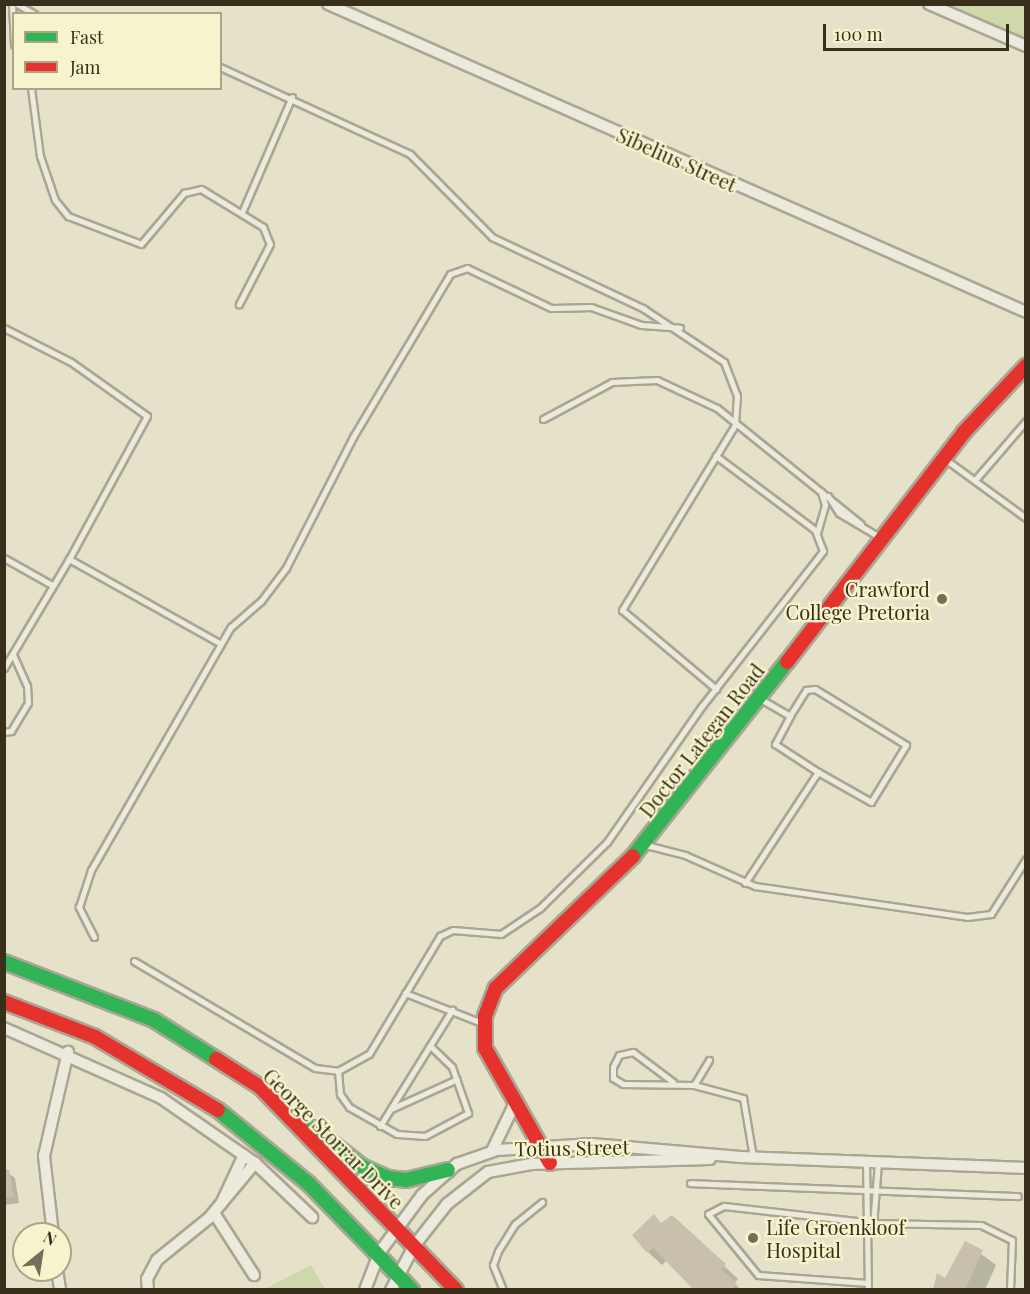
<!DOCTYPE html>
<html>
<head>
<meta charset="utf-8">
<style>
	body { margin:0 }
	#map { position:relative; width:1030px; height:1294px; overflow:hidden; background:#e5e2c9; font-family:"Playfair Display",serif }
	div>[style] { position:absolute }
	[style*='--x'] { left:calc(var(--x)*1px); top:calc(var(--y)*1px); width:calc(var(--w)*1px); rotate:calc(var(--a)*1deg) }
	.green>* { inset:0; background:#ced8aa }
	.shadow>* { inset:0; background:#0003 }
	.building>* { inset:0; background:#c8c0aa }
	.roads { filter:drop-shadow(2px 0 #aaa693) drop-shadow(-2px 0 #aaa693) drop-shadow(0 2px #aaa693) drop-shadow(0 -2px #aaa693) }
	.lane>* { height:5px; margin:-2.5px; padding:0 2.5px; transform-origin:2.5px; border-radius:2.5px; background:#eceadc }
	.street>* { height:10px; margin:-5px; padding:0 5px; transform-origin:5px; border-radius:5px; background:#eceadc }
	.fast>* { height:14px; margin:-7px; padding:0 7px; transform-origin:7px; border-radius:7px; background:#30b455 }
	.jam>* { height:14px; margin:-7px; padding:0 7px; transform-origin:7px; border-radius:7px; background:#e5322d }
	.dots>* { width:16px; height:16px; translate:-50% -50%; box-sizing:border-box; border:3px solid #f7f4cd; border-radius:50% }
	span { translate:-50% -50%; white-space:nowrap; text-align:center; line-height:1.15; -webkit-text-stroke:4.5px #f7f4cd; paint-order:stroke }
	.street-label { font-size:20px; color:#382f1b }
	.poi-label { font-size:20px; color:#382f1b }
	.right { translate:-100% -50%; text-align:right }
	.left { translate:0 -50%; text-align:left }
	.frame { position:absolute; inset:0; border:6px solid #382f1b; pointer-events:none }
	.legend { position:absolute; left:12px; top:12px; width:210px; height:78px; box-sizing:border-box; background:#f7f4cd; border:2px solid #aba586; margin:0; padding:8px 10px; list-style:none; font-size:18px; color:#382f1b }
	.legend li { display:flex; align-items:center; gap:12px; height:30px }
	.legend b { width:30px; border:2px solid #aba586 }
	.north { position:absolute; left:12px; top:1222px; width:60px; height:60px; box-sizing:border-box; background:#f7f4cd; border:2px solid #aba586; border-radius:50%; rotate:30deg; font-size:16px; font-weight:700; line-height:24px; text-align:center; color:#382f1b }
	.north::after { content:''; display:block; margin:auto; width:21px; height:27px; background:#756e58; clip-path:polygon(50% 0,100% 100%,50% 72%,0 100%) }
	.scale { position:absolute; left:823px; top:24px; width:186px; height:27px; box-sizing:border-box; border:3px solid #382f1b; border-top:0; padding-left:8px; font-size:18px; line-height:21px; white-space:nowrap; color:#382f1b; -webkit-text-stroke:4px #f7f4cd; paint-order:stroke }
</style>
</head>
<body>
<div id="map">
	<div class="green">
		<i style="clip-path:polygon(933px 5px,1025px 5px,1025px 44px)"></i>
		<i style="clip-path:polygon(311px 1265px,325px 1289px,265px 1289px)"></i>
	</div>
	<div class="shadow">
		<i style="clip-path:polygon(4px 1170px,15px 1178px,19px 1203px,4px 1205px)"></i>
		<i style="clip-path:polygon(671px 1217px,738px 1279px,734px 1283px,741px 1290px,696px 1290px,667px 1260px,662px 1265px,648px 1252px)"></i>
		<i style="clip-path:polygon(966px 1243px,996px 1265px,985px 1290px,933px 1290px,938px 1275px,946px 1280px)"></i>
	</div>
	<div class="building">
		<i style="clip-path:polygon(4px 1169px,9px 1170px,14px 1197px,4px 1198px)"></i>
		<i style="clip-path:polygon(654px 1214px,661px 1223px,672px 1215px,726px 1264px,721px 1269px,737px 1284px,731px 1290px,694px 1290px,653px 1248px,647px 1253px,632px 1235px)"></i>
		<i style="clip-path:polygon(965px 1241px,983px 1250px,965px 1290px,933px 1290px,937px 1273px,945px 1278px)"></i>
	</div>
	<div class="roads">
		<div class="lane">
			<i style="--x:12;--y:4;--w:41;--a:87.2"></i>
			<i style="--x:17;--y:4;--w:20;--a:30"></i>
			<i style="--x:220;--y:67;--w:209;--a:24.6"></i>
			<i style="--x:410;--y:154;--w:117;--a:45.3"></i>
			<i style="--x:492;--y:237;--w:168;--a:25.3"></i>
			<i style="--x:644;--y:309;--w:96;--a:33.5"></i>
			<i style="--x:724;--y:362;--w:36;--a:69"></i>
			<i style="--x:737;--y:396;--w:29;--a:94"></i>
			<i style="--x:735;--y:425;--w:217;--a:121.4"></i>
			<i style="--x:622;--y:610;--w:123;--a:40"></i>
			<i style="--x:31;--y:88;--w:69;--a:82.5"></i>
			<i style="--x:40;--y:156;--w:46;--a:71.2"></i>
			<i style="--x:55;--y:200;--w:21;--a:51"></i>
			<i style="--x:68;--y:216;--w:78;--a:21"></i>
			<i style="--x:141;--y:244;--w:67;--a:-49.9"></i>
			<i style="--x:184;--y:193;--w:17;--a:-13"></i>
			<i style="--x:201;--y:189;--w:73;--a:31.5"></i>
			<i style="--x:263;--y:227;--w:18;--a:68"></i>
			<i style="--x:270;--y:244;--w:68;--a:117.3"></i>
			<i style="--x:243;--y:210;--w:123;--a:-66.6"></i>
			<i style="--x:4;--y:328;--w:75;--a:26.9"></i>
			<i style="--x:71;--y:362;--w:93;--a:35.4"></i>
			<i style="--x:147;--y:416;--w:163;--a:118.6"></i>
			<i style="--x:543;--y:419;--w:78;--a:-28.2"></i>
			<i style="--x:612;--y:382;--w:45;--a:-2.5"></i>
			<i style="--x:657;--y:380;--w:66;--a:25"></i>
			<i style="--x:717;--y:408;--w:185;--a:38.9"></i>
			<i style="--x:945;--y:459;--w:100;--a:36.1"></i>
			<i style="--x:975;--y:480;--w:78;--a:-49.2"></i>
			<i style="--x:828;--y:496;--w:20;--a:57"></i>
			<i style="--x:839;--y:513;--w:49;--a:30.8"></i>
			<i style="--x:817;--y:533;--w:29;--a:-74"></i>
			<i style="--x:825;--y:505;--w:14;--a:-107"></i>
			<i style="--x:4;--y:558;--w:55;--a:29.4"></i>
			<i style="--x:4;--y:668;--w:127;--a:-59.2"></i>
			<i style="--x:69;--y:559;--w:174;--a:29.2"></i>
			<i style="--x:790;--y:716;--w:32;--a:118"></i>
			<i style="--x:775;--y:744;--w:51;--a:33.1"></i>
			<i style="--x:4;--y:732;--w:7;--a:-8"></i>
			<i style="--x:11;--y:731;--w:33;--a:-59"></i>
			<i style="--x:28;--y:703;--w:17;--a:-93"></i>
			<i style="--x:27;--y:686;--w:35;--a:-114"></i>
			<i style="--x:646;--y:845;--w:40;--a:14.4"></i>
			<i style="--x:685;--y:855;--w:77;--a:23.9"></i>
			<i style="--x:755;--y:886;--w:214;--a:8.3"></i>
			<i style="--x:967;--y:917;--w:24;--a:-7"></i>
			<i style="--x:991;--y:914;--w:65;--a:-57.5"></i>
			<i style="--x:745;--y:883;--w:133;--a:-56.7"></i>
			<i style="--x:818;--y:772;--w:61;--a:29.5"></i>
			<i style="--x:871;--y:802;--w:67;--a:-58.4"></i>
			<i style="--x:906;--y:745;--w:107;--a:-148.4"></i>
			<i style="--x:815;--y:689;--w:9;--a:174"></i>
			<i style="--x:806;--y:690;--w:31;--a:122"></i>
			<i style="--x:790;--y:716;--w:34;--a:-150"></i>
			<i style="--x:94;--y:937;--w:34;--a:-117"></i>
			<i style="--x:79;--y:907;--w:39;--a:-72"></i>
			<i style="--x:91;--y:870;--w:280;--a:-60.1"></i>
			<i style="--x:231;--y:627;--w:40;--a:-41"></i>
			<i style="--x:261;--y:601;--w:41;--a:-52.9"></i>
			<i style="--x:286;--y:568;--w:147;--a:-62.9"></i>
			<i style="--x:353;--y:437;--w:190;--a:-59.2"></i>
			<i style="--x:450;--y:274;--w:18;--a:-19"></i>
			<i style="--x:467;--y:268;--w:93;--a:25.5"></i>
			<i style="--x:551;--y:308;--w:40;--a:-1.4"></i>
			<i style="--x:591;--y:307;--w:53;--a:19.8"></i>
			<i style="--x:641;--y:325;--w:39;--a:4"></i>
			<i style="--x:134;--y:961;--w:210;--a:30.6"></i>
			<i style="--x:315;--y:1068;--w:23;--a:7"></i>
			<i style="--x:338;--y:1071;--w:35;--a:-29"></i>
			<i style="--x:369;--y:1054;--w:138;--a:-59"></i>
			<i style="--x:440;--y:936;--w:14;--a:-25"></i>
			<i style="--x:453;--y:930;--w:48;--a:4.8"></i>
			<i style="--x:501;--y:934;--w:47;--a:-33.7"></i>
			<i style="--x:540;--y:908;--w:94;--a:-44.6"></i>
			<i style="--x:607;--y:842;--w:166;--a:-55.1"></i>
			<i style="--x:702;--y:706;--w:197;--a:-52"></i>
			<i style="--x:823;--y:551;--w:22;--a:-111"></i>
			<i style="--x:815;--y:530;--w:124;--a:-143.2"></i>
			<i style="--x:405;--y:993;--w:83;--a:21.3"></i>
			<i style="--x:709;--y:1060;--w:29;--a:121"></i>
			<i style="--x:694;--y:1085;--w:51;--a:14.9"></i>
			<i style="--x:743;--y:1098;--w:60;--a:80.4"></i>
			<i style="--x:338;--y:1071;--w:23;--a:85"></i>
			<i style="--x:340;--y:1094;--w:16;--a:55"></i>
			<i style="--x:349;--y:1107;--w:55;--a:29.4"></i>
			<i style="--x:397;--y:1134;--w:28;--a:4"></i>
			<i style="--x:425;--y:1136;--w:49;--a:-28.1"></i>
			<i style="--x:468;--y:1113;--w:49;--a:-109.2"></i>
			<i style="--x:452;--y:1067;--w:28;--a:-136"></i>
			<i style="--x:673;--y:1082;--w:50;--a:-143.1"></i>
			<i style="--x:633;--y:1052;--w:14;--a:168"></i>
			<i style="--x:619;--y:1055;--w:13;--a:117"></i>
			<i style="--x:613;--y:1067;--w:11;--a:90"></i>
			<i style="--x:613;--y:1078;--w:12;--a:31"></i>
			<i style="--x:623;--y:1084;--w:71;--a:0.8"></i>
			<i style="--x:391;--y:1109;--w:72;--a:-24.4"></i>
			<i style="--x:380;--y:1126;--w:137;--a:-58.2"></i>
			<i style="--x:866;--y:1162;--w:128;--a:89.1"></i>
			<i style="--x:690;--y:1183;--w:328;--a:2.3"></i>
			<i style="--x:873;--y:1225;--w:62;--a:-85.4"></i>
			<i style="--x:868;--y:1283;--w:110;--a:-175.8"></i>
			<i style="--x:758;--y:1275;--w:79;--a:-129.3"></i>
			<i style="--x:708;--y:1214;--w:18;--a:-27"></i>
			<i style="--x:724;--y:1206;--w:151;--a:6.5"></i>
			<i style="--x:874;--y:1223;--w:107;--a:1.1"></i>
			<i style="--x:981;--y:1225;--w:34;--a:26"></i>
			<i style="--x:1012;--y:1240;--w:50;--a:92.3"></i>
			<i style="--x:503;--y:1290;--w:27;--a:-112"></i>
			<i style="--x:493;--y:1265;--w:15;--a:-70"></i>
			<i style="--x:498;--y:1251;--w:32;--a:-58"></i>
			<i style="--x:515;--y:1224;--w:35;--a:-39"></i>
		</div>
		<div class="street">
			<i style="--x:328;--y:4;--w:763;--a:23.81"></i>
			<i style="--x:929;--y:4;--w:106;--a:23.4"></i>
			<i style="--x:4;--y:1028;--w:172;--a:24"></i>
			<i style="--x:161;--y:1098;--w:114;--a:34.7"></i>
			<i style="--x:255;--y:1163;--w:79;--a:43.5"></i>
			<i style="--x:492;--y:1151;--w:51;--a:-64.4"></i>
			<i style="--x:221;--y:1204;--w:54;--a:-64.9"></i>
			<i style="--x:214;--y:1213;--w:74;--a:57.2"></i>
			<i style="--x:53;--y:1234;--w:79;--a:-96.6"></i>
			<i style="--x:44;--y:1156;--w:107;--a:-77"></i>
			<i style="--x:57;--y:1270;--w:20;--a:81"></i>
			<i style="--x:148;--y:1290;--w:11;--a:-95"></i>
			<i style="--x:147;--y:1279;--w:21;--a:-62"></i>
			<i style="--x:157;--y:1260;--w:67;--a:-38.9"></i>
			<i style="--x:209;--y:1218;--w:72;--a:-50.1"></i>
			<i style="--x:365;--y:1290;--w:40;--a:-69"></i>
			<i style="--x:379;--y:1253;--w:72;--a:-53.4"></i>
			<i style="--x:422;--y:1195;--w:47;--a:-41.5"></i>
			<i style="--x:457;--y:1164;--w:42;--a:-19.3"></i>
			<i style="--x:497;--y:1150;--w:95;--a:-3.6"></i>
			<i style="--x:592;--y:1144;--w:149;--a:5"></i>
			<i style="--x:740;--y:1157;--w:286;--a:2.2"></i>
			<i style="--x:391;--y:1290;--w:50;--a:-62.4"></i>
			<i style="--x:414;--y:1246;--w:53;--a:-51.8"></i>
			<i style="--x:447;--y:1204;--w:52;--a:-38"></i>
			<i style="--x:488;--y:1172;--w:44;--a:-10.5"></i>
			<i style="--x:531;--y:1164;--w:179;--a:-1.6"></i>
		</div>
		<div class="fast">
			<i style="--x:633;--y:856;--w:248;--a:-51.6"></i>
			<i style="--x:4;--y:962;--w:161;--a:21.1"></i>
			<i style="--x:154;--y:1020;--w:73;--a:32.2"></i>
			<i style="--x:218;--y:1110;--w:117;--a:39.1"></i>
			<i style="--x:309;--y:1184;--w:148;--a:45.8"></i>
			<i style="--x:313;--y:1128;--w:63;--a:38"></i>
			<i style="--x:363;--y:1167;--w:27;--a:24"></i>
			<i style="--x:388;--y:1178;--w:18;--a:6"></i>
			<i style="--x:406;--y:1180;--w:43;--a:-13.4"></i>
		</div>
		<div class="jam">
			<i style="--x:787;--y:662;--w:290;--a:-52.4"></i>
			<i style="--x:964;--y:432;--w:91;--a:-46.8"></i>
			<i style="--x:4;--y:1002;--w:97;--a:21"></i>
			<i style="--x:95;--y:1037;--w:143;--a:30.7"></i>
			<i style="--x:216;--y:1059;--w:52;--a:32.5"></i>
			<i style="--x:260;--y:1087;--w:282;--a:46"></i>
			<i style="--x:550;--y:1163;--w:132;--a:-119.5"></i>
			<i style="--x:485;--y:1048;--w:32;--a:-90"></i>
			<i style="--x:485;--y:1016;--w:30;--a:-69"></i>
			<i style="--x:496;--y:988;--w:190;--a:-43.9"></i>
		</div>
	</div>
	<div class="dots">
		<i style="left:942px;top:599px;background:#756e58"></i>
		<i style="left:753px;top:1238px;background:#756e58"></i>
	</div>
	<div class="street-label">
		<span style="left:677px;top:159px;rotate:24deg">Sibelius Street</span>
		<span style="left:701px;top:740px;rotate:-52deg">Doctor Lategan Road</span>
		<span style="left:334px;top:1138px;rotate:45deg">George Storrar Drive</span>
		<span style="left:572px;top:1147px;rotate:-1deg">Totius Street</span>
	</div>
	<div class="poi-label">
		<span class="right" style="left:930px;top:600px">Crawford<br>College Pretoria</span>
		<span class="left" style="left:766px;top:1238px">Life Groenkloof<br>Hospital</span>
	</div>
	<div class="frame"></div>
	<ul class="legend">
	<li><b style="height:8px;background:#30b455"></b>Fast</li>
	<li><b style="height:8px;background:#e5322d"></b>Jam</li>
	</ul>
	<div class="north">N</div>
	<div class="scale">100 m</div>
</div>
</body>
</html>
